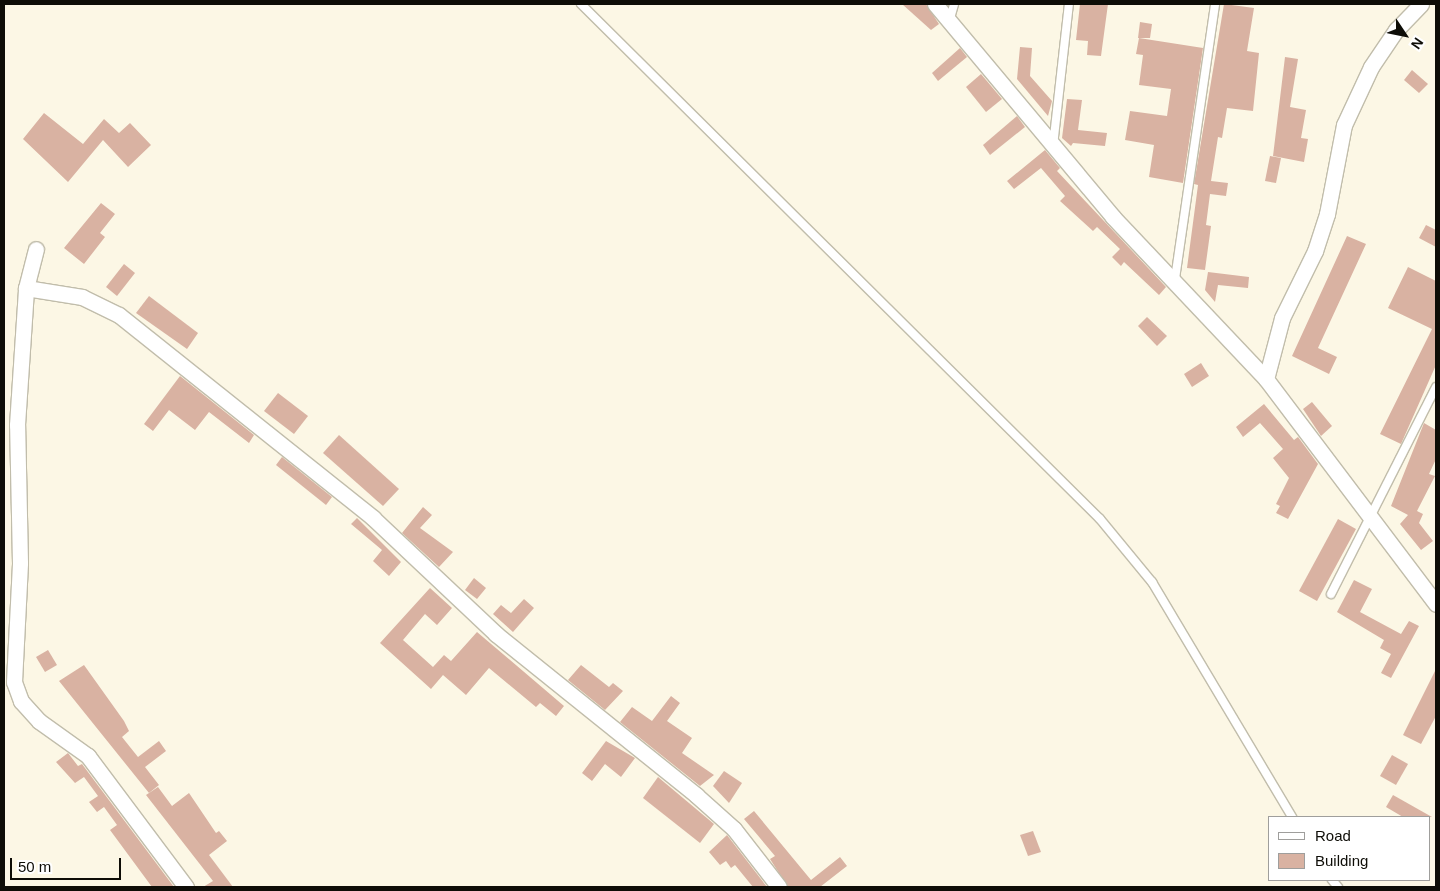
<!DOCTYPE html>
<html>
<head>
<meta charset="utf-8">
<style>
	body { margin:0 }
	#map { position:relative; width:1440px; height:891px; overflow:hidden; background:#fcf7e5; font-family:Arial,sans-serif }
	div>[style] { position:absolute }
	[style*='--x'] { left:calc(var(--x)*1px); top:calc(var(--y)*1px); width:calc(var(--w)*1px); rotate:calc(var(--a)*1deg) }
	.building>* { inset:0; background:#d9b2a2 }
	.roads { filter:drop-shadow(1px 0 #c1bdab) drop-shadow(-1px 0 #c1bdab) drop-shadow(0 1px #c1bdab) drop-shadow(0 -1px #c1bdab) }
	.service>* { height:8px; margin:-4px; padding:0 4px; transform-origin:4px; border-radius:4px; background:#fff }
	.minor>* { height:15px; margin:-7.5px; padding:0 7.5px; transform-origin:7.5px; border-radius:7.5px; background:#fff }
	span { translate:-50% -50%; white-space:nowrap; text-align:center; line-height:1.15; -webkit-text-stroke:4.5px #fff; paint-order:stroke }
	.frame { position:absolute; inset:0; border:5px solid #0e0d07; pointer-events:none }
	.legend { position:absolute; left:1268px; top:816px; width:162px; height:65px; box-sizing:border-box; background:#fff; border:1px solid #9f9e9c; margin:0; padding:6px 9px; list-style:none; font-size:15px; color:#0e0d07 }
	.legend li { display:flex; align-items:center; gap:10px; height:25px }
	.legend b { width:25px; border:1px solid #9f9e9c }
	.north { position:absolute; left:1380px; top:10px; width:50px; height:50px; -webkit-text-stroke:4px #fff; paint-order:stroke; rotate:124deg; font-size:14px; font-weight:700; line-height:20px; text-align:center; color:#0e0d07 }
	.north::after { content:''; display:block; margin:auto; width:18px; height:22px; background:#0e0d07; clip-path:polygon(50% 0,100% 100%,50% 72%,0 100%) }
	.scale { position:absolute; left:10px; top:858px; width:111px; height:22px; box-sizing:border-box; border:2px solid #0e0d07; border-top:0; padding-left:6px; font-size:15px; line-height:18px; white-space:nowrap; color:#0e0d07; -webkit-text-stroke:4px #fff; paint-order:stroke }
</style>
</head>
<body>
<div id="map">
	<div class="building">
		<i style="clip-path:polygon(902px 4px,926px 4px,939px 24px,931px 30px)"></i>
		<i style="clip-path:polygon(1080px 4px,1108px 4px,1101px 56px,1087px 55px,1088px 41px,1076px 40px)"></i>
		<i style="clip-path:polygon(1224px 4px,1254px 8px,1247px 51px,1259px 53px,1253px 111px,1227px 108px,1222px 138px,1218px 137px,1211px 181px,1228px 183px,1226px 196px,1210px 194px,1206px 225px,1211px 226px,1205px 270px,1187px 268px,1198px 185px,1194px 184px)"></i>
		<i style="clip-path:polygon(1140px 22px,1152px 24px,1150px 38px,1138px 38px)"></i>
		<i style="clip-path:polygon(1139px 38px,1203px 48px,1183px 183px,1149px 177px,1154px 145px,1125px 140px,1130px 111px,1167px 116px,1171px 89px,1139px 85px,1143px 55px,1136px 54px)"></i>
		<i style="clip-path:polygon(1020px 47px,1032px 48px,1030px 76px,1052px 101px,1048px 116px,1017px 79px)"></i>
		<i style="clip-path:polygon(960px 48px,967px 57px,938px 81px,932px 73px)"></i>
		<i style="clip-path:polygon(1285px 57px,1298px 59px,1290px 107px,1306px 110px,1301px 138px,1308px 139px,1304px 162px,1273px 156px)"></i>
		<i style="clip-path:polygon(1412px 70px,1428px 84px,1419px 93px,1404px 80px)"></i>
		<i style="clip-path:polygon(981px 74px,1002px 99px,986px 112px,966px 87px)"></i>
		<i style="clip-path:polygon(1067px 99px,1082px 100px,1078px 130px,1107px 133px,1105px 146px,1073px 143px,1071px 146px,1062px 138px)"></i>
		<i style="clip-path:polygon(44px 113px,83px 144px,104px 119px,119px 133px,130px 123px,151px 145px,128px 167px,103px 140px,68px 182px,23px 139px)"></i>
		<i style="clip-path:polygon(1017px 116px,1025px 127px,990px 155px,983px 145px)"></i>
		<i style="clip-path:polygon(1045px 150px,1060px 168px,1057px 171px,1166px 287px,1159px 295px,1124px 262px,1121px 266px,1112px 257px,1120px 249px,1097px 227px,1093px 231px,1060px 201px,1065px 196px,1041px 168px,1014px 189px,1007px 181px)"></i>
		<i style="clip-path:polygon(1270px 156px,1281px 158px,1276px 183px,1265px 181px)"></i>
		<i style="clip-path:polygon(101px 203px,115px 214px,100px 233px,105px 237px,84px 264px,64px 248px)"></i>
		<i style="clip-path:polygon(1426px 225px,1436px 230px,1436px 247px,1419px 238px)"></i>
		<i style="clip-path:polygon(1347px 236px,1366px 244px,1318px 348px,1337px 357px,1329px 374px,1292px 356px)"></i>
		<i style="clip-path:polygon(124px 264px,135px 273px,117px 296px,106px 287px)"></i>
		<i style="clip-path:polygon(1408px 267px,1436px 281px,1436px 365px,1401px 444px,1380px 434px,1432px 329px,1388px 308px)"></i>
		<i style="clip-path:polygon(1208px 272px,1249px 277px,1248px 288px,1218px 285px,1215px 302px,1205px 290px)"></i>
		<i style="clip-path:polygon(149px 296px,198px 333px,187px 349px,136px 313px)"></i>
		<i style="clip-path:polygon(1147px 317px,1167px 336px,1157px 346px,1138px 326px)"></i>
		<i style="clip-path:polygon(1201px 363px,1209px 376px,1192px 387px,1184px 374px)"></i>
		<i style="clip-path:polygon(180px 376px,254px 435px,249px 443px,209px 412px,195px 430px,169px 410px,153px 431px,144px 424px)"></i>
		<i style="clip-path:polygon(278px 393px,308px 416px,294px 434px,264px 411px)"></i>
		<i style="clip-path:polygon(1312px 402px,1332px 426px,1321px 436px,1303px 409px)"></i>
		<i style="clip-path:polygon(1264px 404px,1294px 440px,1298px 437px,1318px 464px,1288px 519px,1276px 513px,1280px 506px,1276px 504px,1289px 478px,1273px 458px,1283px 449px,1260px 423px,1243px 437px,1236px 427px)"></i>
		<i style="clip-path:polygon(1424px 423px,1436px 430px,1436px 459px,1429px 474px,1435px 476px,1417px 511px,1423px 514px,1419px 523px,1433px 541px,1421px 550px,1400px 524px,1408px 515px,1391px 506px)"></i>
		<i style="clip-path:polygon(339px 435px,399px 489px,383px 506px,323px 453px)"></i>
		<i style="clip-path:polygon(282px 457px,332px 497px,326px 505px,276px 465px)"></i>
		<i style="clip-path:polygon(423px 507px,432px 515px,420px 528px,453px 552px,439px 567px,402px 533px)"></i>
		<i style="clip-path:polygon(357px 518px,401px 562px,389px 576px,373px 561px,382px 550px,351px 524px)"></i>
		<i style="clip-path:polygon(1338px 519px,1356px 529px,1317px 601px,1299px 591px)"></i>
		<i style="clip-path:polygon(474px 578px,486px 588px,477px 599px,465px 590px)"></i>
		<i style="clip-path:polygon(1354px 580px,1372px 589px,1360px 612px,1401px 634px,1409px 621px,1419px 626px,1391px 678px,1381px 673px,1391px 654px,1380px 648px,1384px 640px,1337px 612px)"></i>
		<i style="clip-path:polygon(430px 588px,452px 608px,437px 625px,425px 614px,403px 640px,433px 667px,444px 655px,451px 661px,477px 632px,564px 706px,556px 716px,540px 703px,536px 707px,489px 668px,466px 695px,443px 675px,431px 689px,380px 643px)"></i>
		<i style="clip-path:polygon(524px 599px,534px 608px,513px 632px,493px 614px,501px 605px,511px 613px)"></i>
		<i style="clip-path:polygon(48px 650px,57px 665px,45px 672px,36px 657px)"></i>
		<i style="clip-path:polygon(84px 665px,124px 721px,129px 731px,122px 737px,138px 757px,159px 741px,166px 751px,145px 767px,159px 785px,149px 793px,59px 681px)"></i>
		<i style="clip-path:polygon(581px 665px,609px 687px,613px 683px,623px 691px,605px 710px,568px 680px)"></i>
		<i style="clip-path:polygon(1436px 669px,1436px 716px,1421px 744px,1403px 735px)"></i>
		<i style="clip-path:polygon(671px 696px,680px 703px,667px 721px,692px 738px,682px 753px,714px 775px,700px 786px,620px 722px,632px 707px,652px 721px)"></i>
		<i style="clip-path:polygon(606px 741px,635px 758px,621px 777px,605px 764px,592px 781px,582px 773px)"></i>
		<i style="clip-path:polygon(68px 753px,78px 766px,82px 764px,174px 887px,152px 887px,110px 830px,117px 825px,104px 807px,97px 812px,89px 802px,98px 796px,84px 777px,75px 783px,56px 762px)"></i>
		<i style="clip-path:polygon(1392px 755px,1408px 764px,1396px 785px,1380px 776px)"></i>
		<i style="clip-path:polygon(724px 771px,742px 783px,729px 803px,713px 786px)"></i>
		<i style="clip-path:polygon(658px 777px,714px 824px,700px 843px,643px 798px)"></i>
		<i style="clip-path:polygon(158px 787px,172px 806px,189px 793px,216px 833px,219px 831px,227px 841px,209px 855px,233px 887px,203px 887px,213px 881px,146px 795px)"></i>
		<i style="clip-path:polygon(1393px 795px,1432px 817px,1403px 817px,1386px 807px)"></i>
		<i style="clip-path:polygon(754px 811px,811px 880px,840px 857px,847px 866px,820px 887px,788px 887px,770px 859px,775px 856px,744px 819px)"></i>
		<i style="clip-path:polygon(1033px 831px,1041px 852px,1028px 856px,1020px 835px)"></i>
		<i style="clip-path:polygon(727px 835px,767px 887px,753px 887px,735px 865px,731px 868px,726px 861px,720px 865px,709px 852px)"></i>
	</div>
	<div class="roads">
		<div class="service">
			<i style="--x:581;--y:4;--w:731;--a:44.78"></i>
			<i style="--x:1100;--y:519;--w:82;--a:50.5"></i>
			<i style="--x:1152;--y:582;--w:274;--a:59.2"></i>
			<i style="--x:949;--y:22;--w:19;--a:-74"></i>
			<i style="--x:1053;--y:146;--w:143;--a:-83.6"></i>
			<i style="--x:1175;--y:279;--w:278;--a:-81.7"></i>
			<i style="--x:1331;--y:594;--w:232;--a:-63.1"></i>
			<i style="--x:1332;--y:880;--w:9;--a:49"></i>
		</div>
		<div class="minor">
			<i style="--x:935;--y:4;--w:278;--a:50.1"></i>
			<i style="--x:1113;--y:217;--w:223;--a:46.6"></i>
			<i style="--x:1266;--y:379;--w:282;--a:52.9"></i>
			<i style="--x:26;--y:288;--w:40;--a:-75.6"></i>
			<i style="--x:1266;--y:379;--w:63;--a:-75.3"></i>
			<i style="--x:1282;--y:318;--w:75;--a:-63.8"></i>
			<i style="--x:1315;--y:251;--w:39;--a:-72"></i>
			<i style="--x:1327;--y:214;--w:91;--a:-79.2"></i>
			<i style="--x:1344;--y:125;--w:64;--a:-65"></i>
			<i style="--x:1371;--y:67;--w:45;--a:-56"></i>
			<i style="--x:1396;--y:30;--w:36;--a:-46"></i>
			<i style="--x:186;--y:887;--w:164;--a:-126.8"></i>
			<i style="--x:88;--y:756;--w:60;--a:-144.5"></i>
			<i style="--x:39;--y:721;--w:27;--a:-132"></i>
			<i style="--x:21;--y:701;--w:20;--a:-110"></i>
			<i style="--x:14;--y:682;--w:119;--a:-87.1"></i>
			<i style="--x:20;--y:563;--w:138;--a:-91.2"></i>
			<i style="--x:17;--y:425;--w:137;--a:-86.2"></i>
			<i style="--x:26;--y:288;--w:57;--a:9.1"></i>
			<i style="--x:82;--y:297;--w:41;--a:25.9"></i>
			<i style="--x:119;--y:315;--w:325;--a:38.6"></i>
			<i style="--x:373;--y:518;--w:169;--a:43.3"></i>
			<i style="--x:496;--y:634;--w:257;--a:38.8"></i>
			<i style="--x:696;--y:795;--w:51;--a:41.8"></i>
			<i style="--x:734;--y:829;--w:73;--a:52.2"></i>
		</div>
	</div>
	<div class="frame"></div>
	<ul class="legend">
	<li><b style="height:6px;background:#fff"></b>Road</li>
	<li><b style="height:14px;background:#d9b2a2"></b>Building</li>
	</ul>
	<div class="north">N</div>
	<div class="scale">50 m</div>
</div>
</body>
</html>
